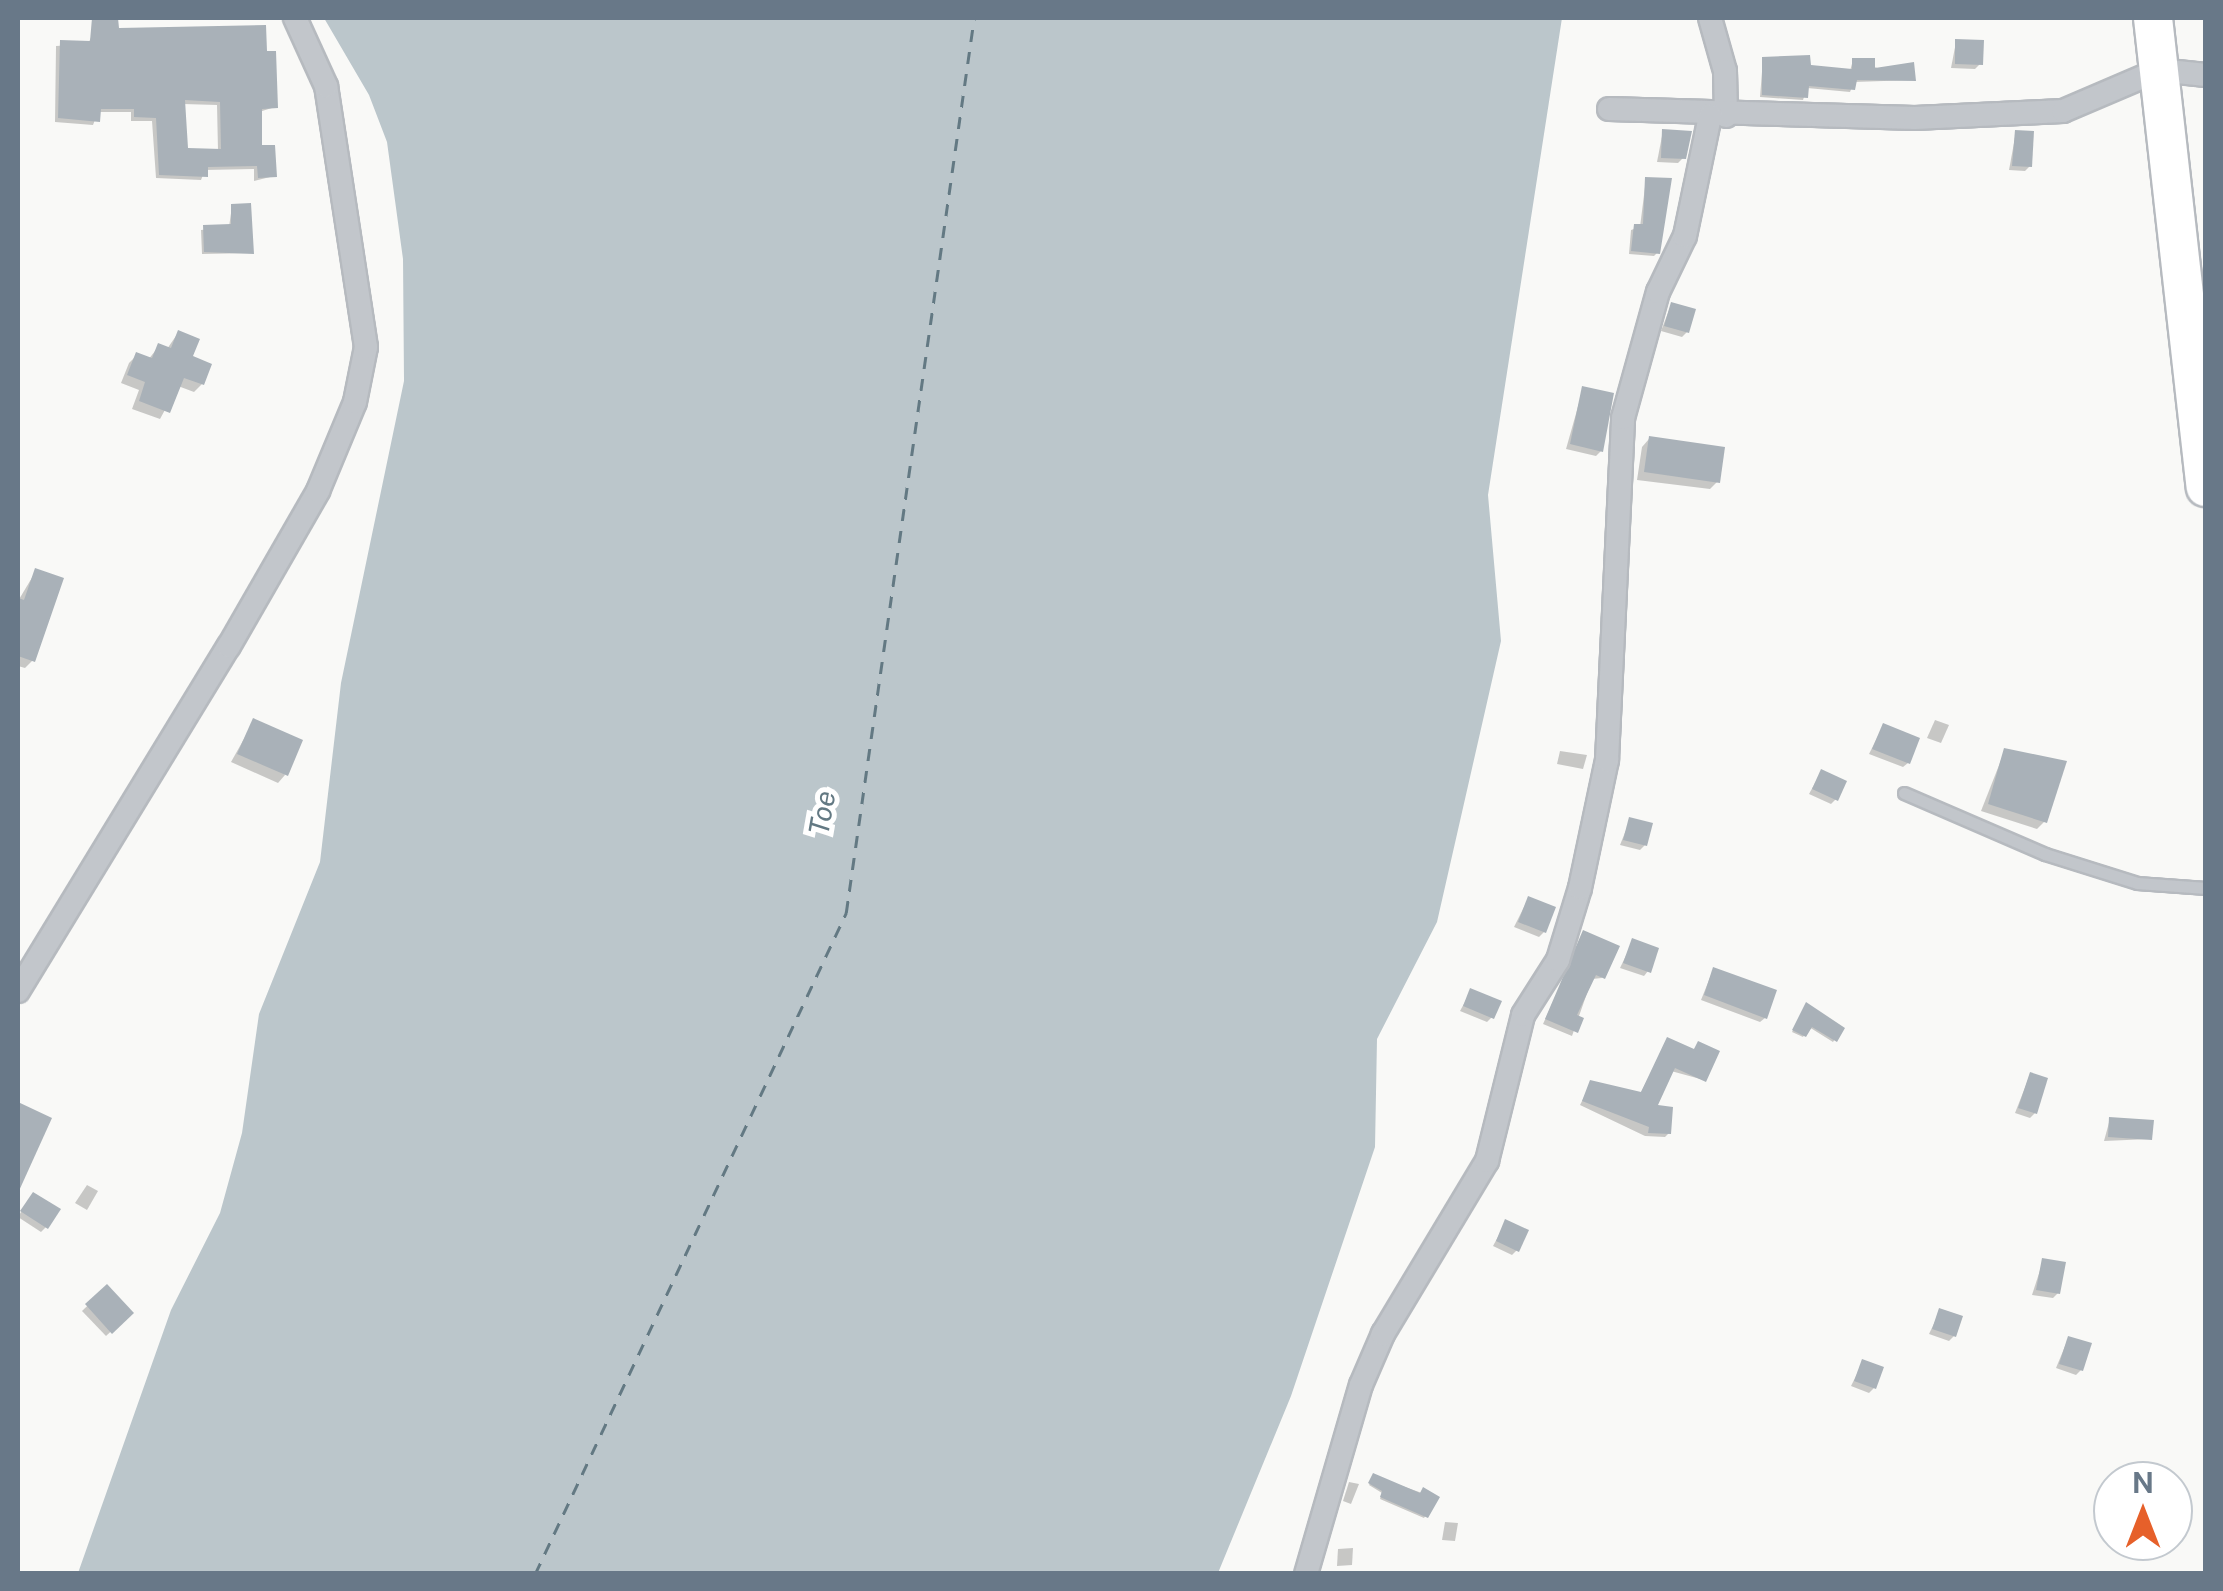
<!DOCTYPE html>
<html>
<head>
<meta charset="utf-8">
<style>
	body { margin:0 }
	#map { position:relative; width:2223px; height:1591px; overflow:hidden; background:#f9f9f7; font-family:"Public Sans",sans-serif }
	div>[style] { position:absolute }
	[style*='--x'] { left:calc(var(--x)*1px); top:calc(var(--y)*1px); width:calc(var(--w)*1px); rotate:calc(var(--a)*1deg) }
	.water>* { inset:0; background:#bbc6cb }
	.shadow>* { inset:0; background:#0003 }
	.ferry>* { height:2.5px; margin-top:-1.25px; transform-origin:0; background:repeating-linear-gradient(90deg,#637983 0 12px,transparent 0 22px) }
	.building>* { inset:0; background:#a9b1b8 }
	.roads { filter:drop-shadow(2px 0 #b6babf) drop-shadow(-2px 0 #b6babf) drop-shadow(0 2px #b6babf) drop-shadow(0 -2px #b6babf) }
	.lane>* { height:11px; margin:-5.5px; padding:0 5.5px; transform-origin:5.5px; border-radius:5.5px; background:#c2c6cb }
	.street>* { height:22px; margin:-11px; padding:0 11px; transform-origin:11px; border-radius:11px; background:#c2c6cb }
	.primary>* { height:38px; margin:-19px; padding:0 19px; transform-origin:19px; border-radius:19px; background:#fff }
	span { translate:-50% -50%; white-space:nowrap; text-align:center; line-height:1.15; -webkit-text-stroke:10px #fff; paint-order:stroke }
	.water-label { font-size:28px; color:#637983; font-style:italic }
	.frame { position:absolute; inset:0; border:20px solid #687888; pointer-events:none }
	.north { position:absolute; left:2093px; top:1461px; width:100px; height:100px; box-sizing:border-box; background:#fff; border:2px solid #c3c9cf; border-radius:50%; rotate:0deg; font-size:28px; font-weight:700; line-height:40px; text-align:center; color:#687888 }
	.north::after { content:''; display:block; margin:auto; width:35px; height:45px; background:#e6602a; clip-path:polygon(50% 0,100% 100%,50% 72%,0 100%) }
</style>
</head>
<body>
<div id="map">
	<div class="water">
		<i style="clip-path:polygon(324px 18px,1562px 18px,1488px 495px,1501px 641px,1437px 922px,1377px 1039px,1375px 1147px,1291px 1396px,1218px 1573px,78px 1573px,171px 1310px,220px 1213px,242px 1133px,259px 1014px,320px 862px,341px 683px,404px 381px,403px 259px,387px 142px,369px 95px)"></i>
	</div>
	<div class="shadow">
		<i style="clip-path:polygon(evenodd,94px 31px,264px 54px,275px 107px,259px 112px,259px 148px,274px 176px,254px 181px,254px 169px,205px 170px,201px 180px,156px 178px,152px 121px,131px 121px,131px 112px,98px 112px,93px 125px,55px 122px,56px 46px,88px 44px,94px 31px,183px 104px,217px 105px,218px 151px,185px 151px,183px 104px)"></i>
		<i style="clip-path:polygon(1956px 42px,1980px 64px,1975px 69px,1951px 68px)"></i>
		<i style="clip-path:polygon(1763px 59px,1850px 71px,1853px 60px,1914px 80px,1854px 82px,1850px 92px,1807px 88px,1803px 100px,1760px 97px)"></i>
		<i style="clip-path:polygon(1663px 131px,1683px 158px,1678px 163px,1657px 162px)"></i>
		<i style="clip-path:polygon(2016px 132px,2030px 166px,2025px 171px,2009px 170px)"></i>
		<i style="clip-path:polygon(1646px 179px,1658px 252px,1654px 256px,1629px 254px,1631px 230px,1640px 227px)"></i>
		<i style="clip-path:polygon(232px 206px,252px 253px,202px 254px,201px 230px,229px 227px)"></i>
		<i style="clip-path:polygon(1671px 305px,1687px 332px,1682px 337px,1661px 331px)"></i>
		<i style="clip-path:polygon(178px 333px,202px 384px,194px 392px,178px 386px,160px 419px,132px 409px,139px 390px,121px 383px,129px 363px,137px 355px,148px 360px,159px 346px,167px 349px)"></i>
		<i style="clip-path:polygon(1583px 389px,1601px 451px,1596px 456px,1566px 449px)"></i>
		<i style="clip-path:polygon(1649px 439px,1718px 481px,1710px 489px,1637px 480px,1642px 447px)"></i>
		<i style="clip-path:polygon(36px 571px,33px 660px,25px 668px,18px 666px,18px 601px)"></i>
		<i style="clip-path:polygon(1935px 720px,1949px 725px,1941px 743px,1927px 738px)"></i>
		<i style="clip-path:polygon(254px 721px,285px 775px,278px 783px,231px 762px)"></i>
		<i style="clip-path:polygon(1883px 726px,1908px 763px,1903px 767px,1869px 754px)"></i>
		<i style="clip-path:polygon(2005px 750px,2045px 821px,2037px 829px,1981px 811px)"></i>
		<i style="clip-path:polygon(1560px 751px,1587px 755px,1583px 769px,1557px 764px)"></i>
		<i style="clip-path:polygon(1821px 772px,1836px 799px,1831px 804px,1809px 794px)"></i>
		<i style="clip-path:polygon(1630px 820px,1645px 845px,1640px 850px,1620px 845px)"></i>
		<i style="clip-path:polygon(1528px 899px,1544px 932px,1539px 937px,1514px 927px)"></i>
		<i style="clip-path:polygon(1584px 933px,1602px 978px,1592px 979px,1572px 1036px,1543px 1024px)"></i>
		<i style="clip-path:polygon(1633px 941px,1648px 971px,1644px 976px,1620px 968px)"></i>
		<i style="clip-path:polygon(1713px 970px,1765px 1018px,1760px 1022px,1701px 1000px)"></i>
		<i style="clip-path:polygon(1471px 991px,1492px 1017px,1487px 1022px,1460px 1011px)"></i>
		<i style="clip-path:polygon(1805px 1007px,1842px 1029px,1833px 1042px,1809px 1027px,1803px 1037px,1792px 1032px)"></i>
		<i style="clip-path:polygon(1668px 1040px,1693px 1051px,1698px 1044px,1704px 1080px,1671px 1071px,1654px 1108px,1669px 1133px,1665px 1137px,1645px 1136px,1580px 1105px,1591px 1083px,1640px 1094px)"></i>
		<i style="clip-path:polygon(2030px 1075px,2035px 1113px,2030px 1118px,2015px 1113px)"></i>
		<i style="clip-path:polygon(2110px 1119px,2150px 1139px,2104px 1141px)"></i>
		<i style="clip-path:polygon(87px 1185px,98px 1191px,87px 1210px,75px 1203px)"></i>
		<i style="clip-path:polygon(29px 1199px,46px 1227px,41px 1232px,18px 1217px)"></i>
		<i style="clip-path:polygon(1506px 1222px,1517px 1250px,1512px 1255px,1493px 1246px)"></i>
		<i style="clip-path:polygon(2043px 1261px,2058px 1293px,2053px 1298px,2032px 1295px)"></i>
		<i style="clip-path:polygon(107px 1287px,131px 1313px,106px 1336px,82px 1311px)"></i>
		<i style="clip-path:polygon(1940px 1311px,1954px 1336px,1949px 1341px,1929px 1334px)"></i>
		<i style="clip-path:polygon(2068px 1339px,2081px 1370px,2076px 1375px,2056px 1368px)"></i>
		<i style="clip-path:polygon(1863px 1362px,1874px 1388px,1869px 1393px,1851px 1386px)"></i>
		<i style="clip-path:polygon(1374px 1476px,1436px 1498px,1424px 1518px,1380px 1499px,1382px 1493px,1369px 1485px)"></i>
		<i style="clip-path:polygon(1349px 1482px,1359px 1484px,1351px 1504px,1343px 1501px)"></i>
		<i style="clip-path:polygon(1445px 1522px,1458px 1523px,1455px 1541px,1442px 1540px)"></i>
		<i style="clip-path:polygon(1353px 1548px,1352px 1565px,1337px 1566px,1338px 1549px)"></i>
	</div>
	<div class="ferry">
		<i style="--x:535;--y:1574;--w:731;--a:-64.8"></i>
		<i style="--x:846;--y:913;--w:904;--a:-81.86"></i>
	</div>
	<div class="building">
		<i style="clip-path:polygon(evenodd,92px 18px,118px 18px,119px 28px,266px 25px,267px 51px,276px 51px,278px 108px,262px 109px,262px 145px,275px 145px,277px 177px,258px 178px,257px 166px,208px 167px,208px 177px,159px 175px,156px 118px,134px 117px,134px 109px,101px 109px,100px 122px,58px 118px,60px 40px,90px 41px,92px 18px,185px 100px,220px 102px,221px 149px,188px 148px,185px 100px)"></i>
		<i style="clip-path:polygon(1955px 39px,1984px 40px,1983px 65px,1955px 64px)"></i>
		<i style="clip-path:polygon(1810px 55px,1811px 65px,1852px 69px,1852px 58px,1875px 58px,1875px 68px,1914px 62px,1916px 81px,1857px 80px,1855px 90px,1809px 86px,1808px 98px,1762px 95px,1762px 57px)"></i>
		<i style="clip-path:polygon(1662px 129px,1692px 131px,1686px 159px,1661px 158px)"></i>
		<i style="clip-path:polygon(2015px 130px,2034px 131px,2032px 167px,2012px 166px)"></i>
		<i style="clip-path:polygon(1645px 177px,1672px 178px,1660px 254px,1631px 251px,1634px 224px,1643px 224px)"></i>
		<i style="clip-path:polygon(251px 203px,254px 254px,204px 252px,203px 225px,231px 224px,231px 204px)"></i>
		<i style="clip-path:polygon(1671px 302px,1696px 309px,1689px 333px,1664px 326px)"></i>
		<i style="clip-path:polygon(178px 330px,200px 339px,193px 356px,212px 364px,204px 385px,184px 378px,170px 413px,139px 401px,145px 382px,127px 375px,136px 352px,152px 358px,158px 343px,171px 348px)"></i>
		<i style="clip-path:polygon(1582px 386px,1614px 393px,1603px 452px,1570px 444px)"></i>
		<i style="clip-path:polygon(1649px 436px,1725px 447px,1720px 483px,1644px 472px)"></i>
		<i style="clip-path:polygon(35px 568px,64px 578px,35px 662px,18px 656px,18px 598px,24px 600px)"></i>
		<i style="clip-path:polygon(253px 718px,303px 740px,288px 776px,237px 754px)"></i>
		<i style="clip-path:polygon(1883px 723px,1920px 738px,1910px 764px,1872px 749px)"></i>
		<i style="clip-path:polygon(2004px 748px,2067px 761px,2047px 823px,1988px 804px)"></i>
		<i style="clip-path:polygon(1821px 769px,1847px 781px,1838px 801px,1812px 789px)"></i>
		<i style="clip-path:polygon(1629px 817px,1653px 823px,1647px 846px,1623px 840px)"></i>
		<i style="clip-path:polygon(1528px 896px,1556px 907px,1546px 933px,1518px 922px)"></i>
		<i style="clip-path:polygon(1583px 930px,1620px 946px,1605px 979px,1596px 975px,1577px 1015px,1584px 1018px,1578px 1033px,1545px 1019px)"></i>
		<i style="clip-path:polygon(1632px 938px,1659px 948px,1651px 973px,1623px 963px)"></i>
		<i style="clip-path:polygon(1713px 967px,1777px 990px,1767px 1019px,1704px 995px)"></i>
		<i style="clip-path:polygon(1470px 988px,1502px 1001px,1494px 1019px,1463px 1006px)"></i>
		<i style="clip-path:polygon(1806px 1002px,1845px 1028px,1837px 1042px,1812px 1027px,1806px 1037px,1792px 1030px)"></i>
		<i style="clip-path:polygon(1667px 1037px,1694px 1049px,1698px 1041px,1720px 1051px,1706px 1082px,1675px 1068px,1658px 1105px,1673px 1107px,1671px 1134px,1648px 1133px,1649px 1127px,1582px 1101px,1590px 1080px,1641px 1092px)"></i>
		<i style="clip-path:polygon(2030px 1072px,2048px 1078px,2037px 1114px,2018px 1108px)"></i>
		<i style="clip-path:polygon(18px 1102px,52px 1118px,18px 1193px)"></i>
		<i style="clip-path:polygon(2109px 1117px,2154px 1120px,2152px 1140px,2108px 1137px)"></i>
		<i style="clip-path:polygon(33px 1192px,61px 1209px,48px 1229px,20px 1211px)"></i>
		<i style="clip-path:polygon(1505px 1219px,1529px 1230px,1519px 1252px,1496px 1241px)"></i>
		<i style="clip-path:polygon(2042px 1258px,2066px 1262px,2060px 1294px,2036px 1290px)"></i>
		<i style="clip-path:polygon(107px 1284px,134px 1313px,112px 1334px,85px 1304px)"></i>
		<i style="clip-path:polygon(1939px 1308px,1963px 1316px,1956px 1337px,1932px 1329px)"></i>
		<i style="clip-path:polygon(2068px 1336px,2092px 1343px,2083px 1371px,2059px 1364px)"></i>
		<i style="clip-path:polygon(1862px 1359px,1884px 1367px,1876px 1389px,1854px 1381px)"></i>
		<i style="clip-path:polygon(1373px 1473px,1420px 1493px,1423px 1487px,1440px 1497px,1428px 1518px,1380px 1497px,1382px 1491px,1368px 1483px)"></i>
	</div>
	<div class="roads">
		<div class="lane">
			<i style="--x:1904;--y:793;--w:154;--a:23.4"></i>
			<i style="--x:2045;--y:854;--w:96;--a:17.5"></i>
			<i style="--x:2137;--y:883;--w:69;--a:4.1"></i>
		</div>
		<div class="street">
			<i style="--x:1710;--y:18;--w:55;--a:74.2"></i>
			<i style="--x:1725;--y:71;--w:45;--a:88.7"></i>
			<i style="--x:1609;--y:109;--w:306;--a:1.7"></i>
			<i style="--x:1915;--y:118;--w:148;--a:-2.7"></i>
			<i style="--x:2063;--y:111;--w:104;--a:-23.1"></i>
			<i style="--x:2159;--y:70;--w:47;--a:6.1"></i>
			<i style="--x:18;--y:991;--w:404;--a:-58.6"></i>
			<i style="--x:229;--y:646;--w:179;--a:-60.1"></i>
			<i style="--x:318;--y:491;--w:96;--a:-67.4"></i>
			<i style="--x:355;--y:402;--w:56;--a:-78.7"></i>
			<i style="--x:366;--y:347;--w:264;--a:-98.7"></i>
			<i style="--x:326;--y:86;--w:75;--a:-114.5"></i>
			<i style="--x:1306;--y:1574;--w:197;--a:-73.8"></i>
			<i style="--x:1361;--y:1385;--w:56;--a:-66.7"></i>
			<i style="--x:1383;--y:1334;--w:202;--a:-59"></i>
			<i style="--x:1487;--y:1161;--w:150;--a:-76.1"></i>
			<i style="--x:1523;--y:1015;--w:65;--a:-57.5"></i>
			<i style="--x:1558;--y:960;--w:75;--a:-73"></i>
			<i style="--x:1580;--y:888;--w:131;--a:-78.1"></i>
			<i style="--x:1607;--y:760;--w:342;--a:-87.3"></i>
			<i style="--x:1623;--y:418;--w:131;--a:-74.5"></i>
			<i style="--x:1658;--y:292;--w:62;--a:-64.3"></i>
			<i style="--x:1685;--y:236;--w:123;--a:-78.2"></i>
		</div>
		<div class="primary">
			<i style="--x:2153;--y:18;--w:472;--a:83.6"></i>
		</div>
	</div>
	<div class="water-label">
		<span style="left:822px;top:813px;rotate:-80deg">Toe</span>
	</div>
	<div class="frame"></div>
	<div class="north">N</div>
</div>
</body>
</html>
